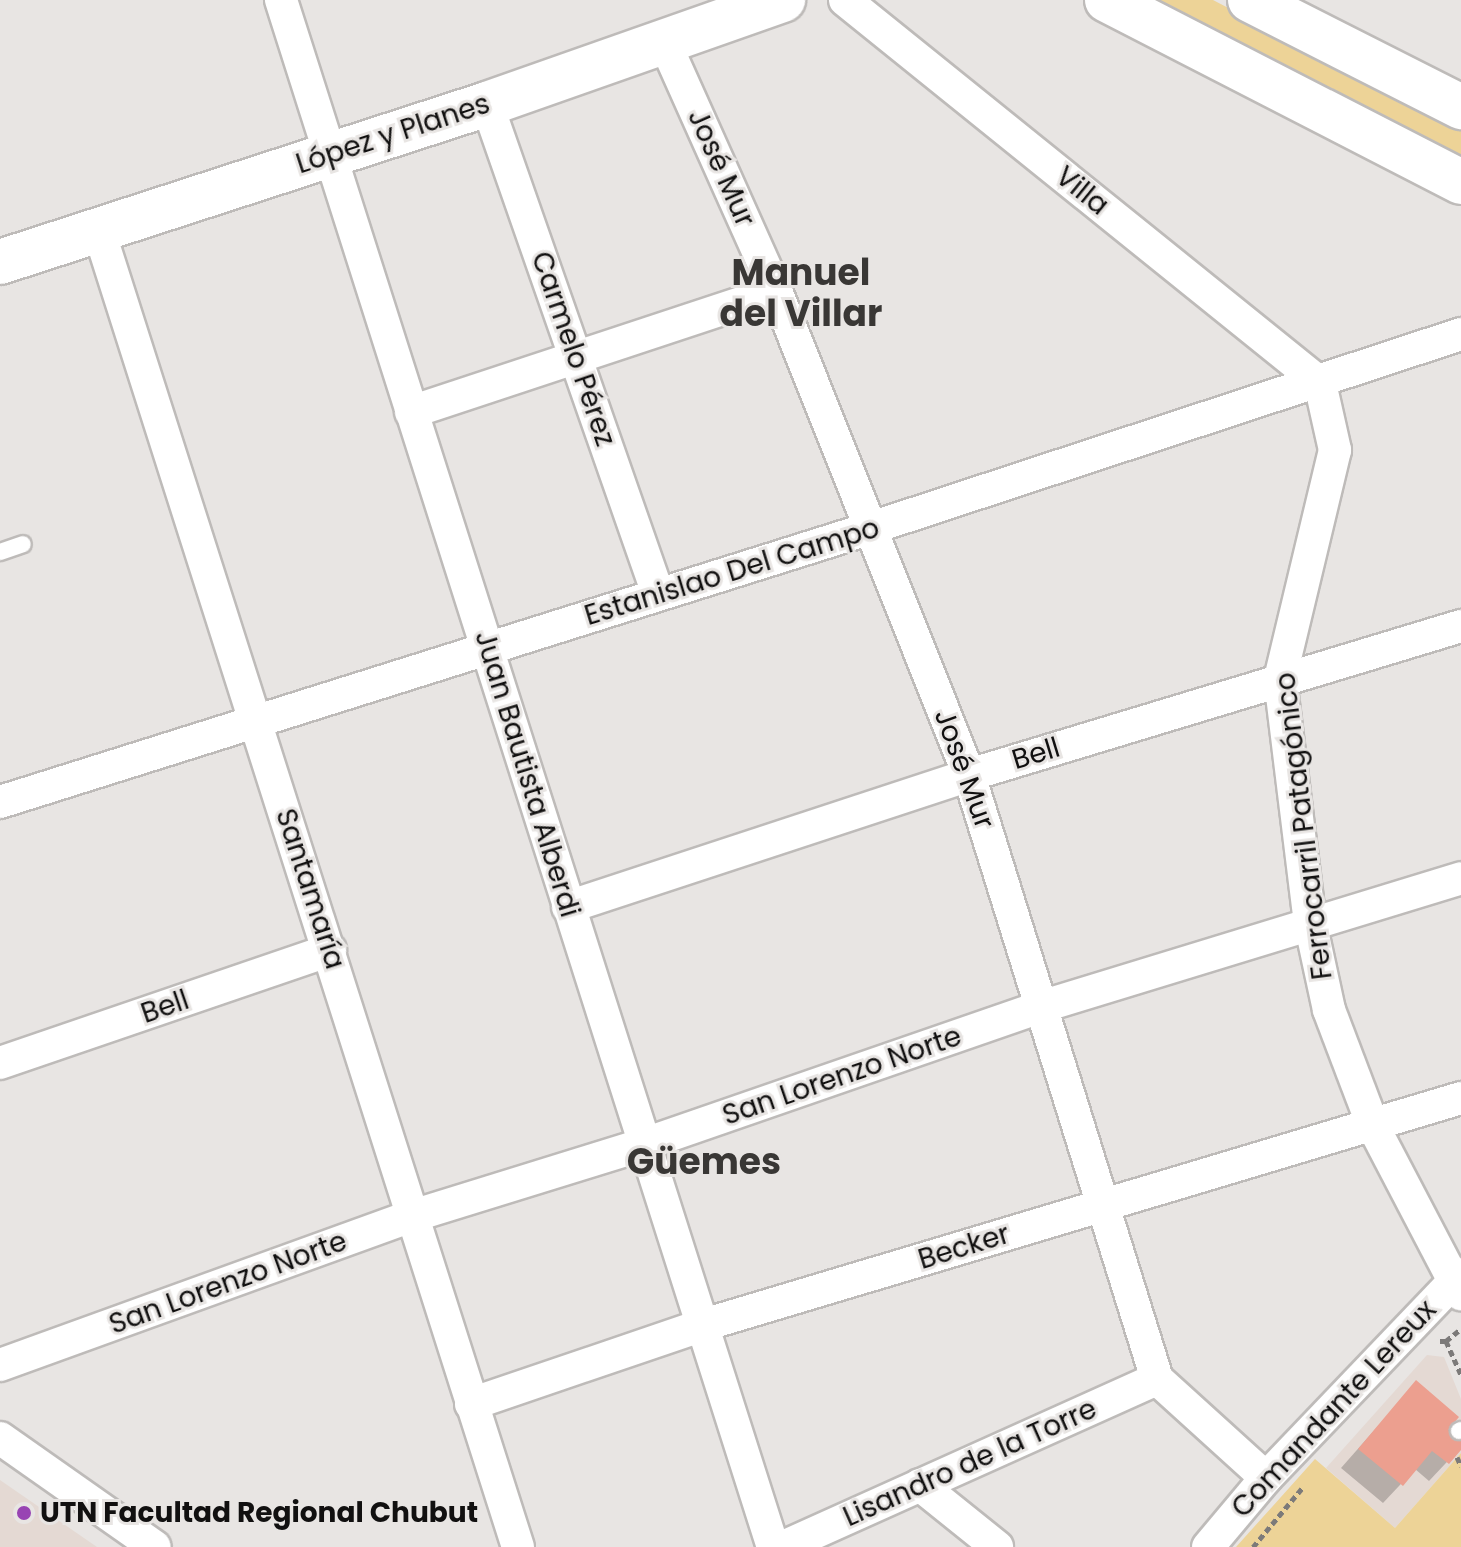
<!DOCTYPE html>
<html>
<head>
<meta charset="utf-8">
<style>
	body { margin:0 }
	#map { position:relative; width:1461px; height:1547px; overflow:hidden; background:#e8e5e3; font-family:Poppins,sans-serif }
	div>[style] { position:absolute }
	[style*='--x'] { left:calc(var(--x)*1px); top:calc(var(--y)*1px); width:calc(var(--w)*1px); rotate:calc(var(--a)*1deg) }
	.built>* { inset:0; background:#e4d9d3 }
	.green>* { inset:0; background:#edd397 }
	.shadow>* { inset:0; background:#0003 }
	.building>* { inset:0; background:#ec9f8f }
	.path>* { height:5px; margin-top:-2.5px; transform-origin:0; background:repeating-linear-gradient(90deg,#7c7a79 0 6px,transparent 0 10px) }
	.roads { filter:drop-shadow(2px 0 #bebbb9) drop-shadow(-2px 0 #bebbb9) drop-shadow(0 2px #bebbb9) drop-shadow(0 -2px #bebbb9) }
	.service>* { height:16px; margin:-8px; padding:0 8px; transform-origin:8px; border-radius:8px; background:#fff }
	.minor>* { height:32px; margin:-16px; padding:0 16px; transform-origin:16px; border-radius:16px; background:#fff }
	.secondary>* { height:44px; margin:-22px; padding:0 22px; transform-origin:22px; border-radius:22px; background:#fff }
	.dots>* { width:22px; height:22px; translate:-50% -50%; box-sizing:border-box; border:4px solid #e8e5e3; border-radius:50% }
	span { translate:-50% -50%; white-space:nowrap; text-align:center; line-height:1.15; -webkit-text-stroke:6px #e8e5e3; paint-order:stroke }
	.street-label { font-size:28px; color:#111010 }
	.poi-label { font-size:28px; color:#111010; font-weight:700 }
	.left { translate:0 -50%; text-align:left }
	.district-label { font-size:36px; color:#393735; font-weight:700 }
</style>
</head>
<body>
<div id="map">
	<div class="built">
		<i style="clip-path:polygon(1427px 1355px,1444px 1357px,1461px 1399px,1461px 1453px,1395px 1528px,1326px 1468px)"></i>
		<i style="clip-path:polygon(0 1480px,97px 1547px,0 1547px)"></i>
	</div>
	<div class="green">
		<i style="clip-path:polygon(1146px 0,1213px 0,1461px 129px,1461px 165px)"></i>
		<i style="clip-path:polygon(1461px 1453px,1461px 1547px,1236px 1547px,1315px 1459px,1395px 1528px)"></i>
	</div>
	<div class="shadow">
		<i style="clip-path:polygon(1416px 1383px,1461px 1447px,1429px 1481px,1415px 1469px,1383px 1503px,1341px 1468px)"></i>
	</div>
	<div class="building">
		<i style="clip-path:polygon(1416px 1380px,1459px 1417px,1448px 1430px,1461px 1441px,1461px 1450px,1449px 1464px,1432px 1451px,1403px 1486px,1358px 1449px)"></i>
	</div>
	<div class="path">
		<i style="--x:1440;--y:1341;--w:6;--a:0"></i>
		<i style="--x:1446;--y:1341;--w:37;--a:66"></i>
		<i style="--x:1446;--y:1341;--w:19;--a:-39"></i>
		<i style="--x:1457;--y:1457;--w:10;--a:66"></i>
		<i style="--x:1253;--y:1547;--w:78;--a:-50.2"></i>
	</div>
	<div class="roads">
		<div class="service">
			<i style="--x:0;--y:552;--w:24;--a:-19"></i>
			<i style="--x:1459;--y:1431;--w:2;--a:-27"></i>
		</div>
		<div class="minor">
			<i style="--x:281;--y:0;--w:1623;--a:72.36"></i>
			<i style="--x:845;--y:0;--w:610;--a:38.88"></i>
			<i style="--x:1320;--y:383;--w:69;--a:77.4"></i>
			<i style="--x:1335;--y:450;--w:236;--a:103.5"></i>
			<i style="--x:1280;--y:679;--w:245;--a:83"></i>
			<i style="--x:1310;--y:922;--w:90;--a:77.8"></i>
			<i style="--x:1329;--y:1010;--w:124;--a:69.2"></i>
			<i style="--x:1373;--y:1126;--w:190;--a:62.4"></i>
			<i style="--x:664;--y:41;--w:274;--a:65.9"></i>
			<i style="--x:776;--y:291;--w:521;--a:68.26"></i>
			<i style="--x:969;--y:775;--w:633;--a:72.71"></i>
			<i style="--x:1157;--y:1379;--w:147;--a:42.2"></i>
			<i style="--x:487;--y:104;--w:519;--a:70.76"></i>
			<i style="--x:99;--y:231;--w:1381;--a:72.34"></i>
			<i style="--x:411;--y:412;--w:385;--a:-18.3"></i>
			<i style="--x:0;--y:802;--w:913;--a:-17.46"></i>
			<i style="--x:871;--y:528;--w:621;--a:-18.2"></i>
			<i style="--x:568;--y:907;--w:422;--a:-18.2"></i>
			<i style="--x:969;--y:775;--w:514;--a:-16.85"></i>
			<i style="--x:0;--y:1063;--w:349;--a:-18.9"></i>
			<i style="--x:0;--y:1365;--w:435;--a:-19.9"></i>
			<i style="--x:409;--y:1217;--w:244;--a:-17.2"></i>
			<i style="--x:642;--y:1145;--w:421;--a:-19.1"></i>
			<i style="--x:1040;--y:1007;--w:440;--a:-17"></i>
			<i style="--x:471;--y:1404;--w:242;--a:-18.8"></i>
			<i style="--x:700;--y:1326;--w:794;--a:-16.68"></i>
			<i style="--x:0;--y:1438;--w:189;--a:35.1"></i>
			<i style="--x:920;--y:1485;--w:99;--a:38.8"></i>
			<i style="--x:783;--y:1547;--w:410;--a:-24.2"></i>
			<i style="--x:1208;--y:1547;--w:90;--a:-50"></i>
			<i style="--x:1266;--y:1478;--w:282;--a:-46.3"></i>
		</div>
		<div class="secondary">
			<i style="--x:1107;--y:0;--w:398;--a:27.2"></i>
			<i style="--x:1250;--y:0;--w:237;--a:26.9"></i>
			<i style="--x:0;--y:262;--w:512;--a:-17.97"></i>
			<i style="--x:487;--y:104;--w:314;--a:-19.4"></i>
		</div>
	</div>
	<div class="dots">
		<i style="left:24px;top:1513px;background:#9844b3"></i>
	</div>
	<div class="street-label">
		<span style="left:393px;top:134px;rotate:-18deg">López y Planes</span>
		<span style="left:721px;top:168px;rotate:66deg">José Mur</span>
		<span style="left:1082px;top:191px;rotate:39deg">Villa</span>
		<span style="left:573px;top:349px;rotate:71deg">Carmelo Pérez</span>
		<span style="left:732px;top:572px;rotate:-17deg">Estanislao Del Campo</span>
		<span style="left:1036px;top:754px;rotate:-17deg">Bell</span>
		<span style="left:964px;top:769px;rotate:70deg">José Mur</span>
		<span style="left:527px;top:774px;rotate:73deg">Juan Bautista Alberdi</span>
		<span style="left:1304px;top:826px;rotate:-97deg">Ferrocarril Patagónico</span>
		<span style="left:310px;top:889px;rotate:72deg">Santamaría</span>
		<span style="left:165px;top:1007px;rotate:-19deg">Bell</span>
		<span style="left:842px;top:1076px;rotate:-19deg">San Lorenzo Norte</span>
		<span style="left:964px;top:1247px;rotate:-17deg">Becker</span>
		<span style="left:228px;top:1283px;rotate:-20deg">San Lorenzo Norte</span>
		<span style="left:1334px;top:1409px;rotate:-47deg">Comandante Lereux</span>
		<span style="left:970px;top:1463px;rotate:-24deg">Lisandro de la Torre</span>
	</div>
	<div class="poi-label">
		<span class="left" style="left:40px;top:1513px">UTN Facultad Regional Chubut</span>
	</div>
	<div class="district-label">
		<span style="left:801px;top:293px">Manuel<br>del Villar</span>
		<span style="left:704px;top:1162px">Güemes</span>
	</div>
</div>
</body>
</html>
